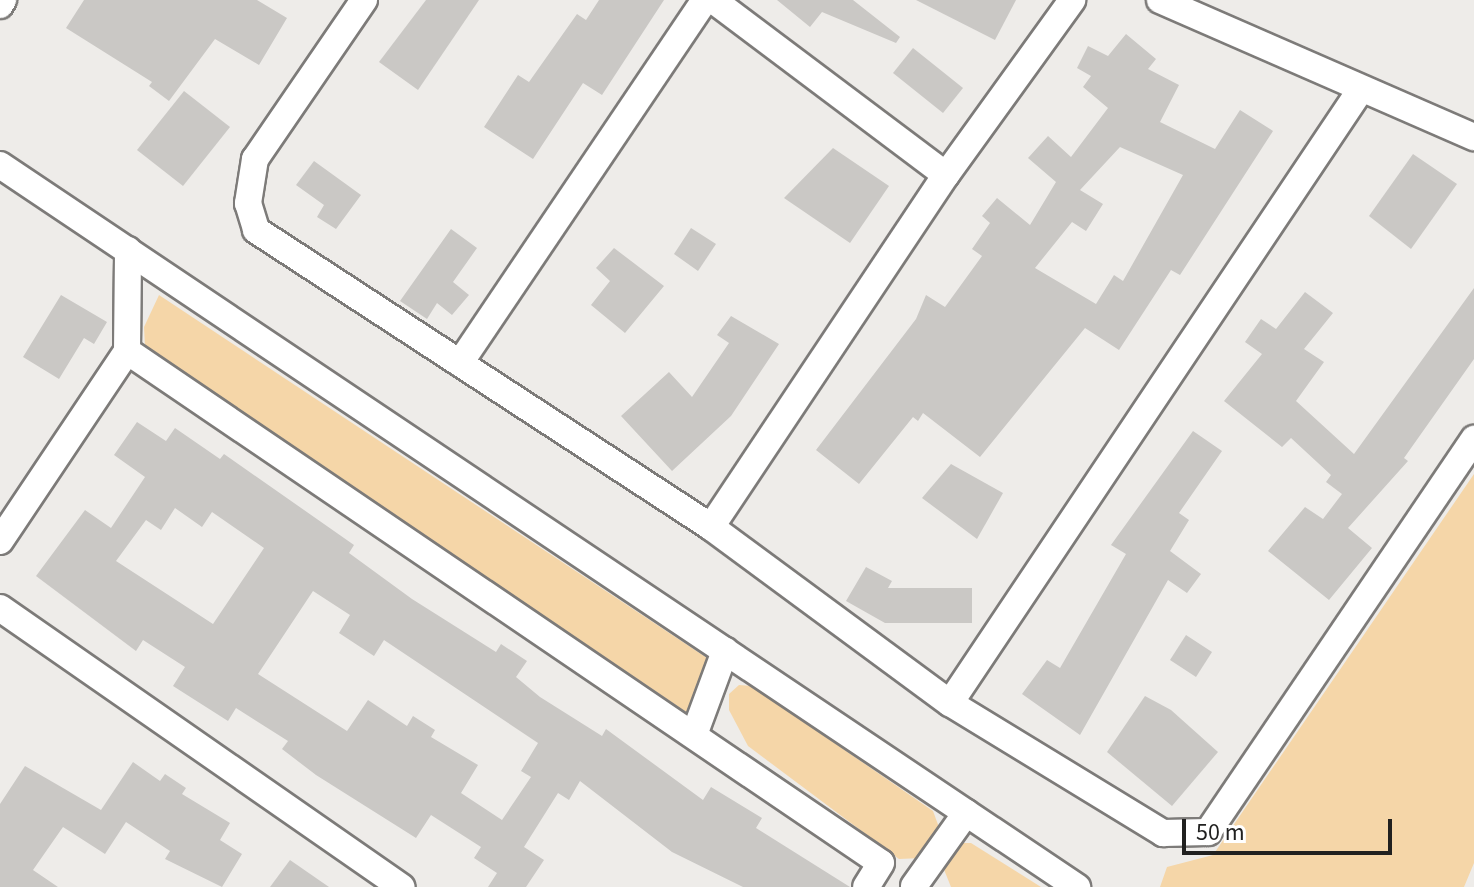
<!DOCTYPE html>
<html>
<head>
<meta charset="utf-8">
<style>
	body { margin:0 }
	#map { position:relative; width:1474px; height:887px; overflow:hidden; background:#eeece9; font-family:"Source Sans 3",sans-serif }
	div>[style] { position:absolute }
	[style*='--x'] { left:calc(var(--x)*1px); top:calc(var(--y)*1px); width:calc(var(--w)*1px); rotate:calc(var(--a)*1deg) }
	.green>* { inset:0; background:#f5d6a8 }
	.building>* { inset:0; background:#cac8c5 }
	.roads { filter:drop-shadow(2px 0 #7d7b79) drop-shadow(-2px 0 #7d7b79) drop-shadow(0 2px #7d7b79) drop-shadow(0 -2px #7d7b79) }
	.street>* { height:26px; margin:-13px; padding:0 13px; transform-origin:13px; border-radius:13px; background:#fff }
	span { translate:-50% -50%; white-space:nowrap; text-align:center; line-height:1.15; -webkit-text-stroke:6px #fff; paint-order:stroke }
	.scale { position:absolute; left:1182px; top:819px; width:210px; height:36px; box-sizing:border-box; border:4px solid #212120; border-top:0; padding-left:10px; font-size:24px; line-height:28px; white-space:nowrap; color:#212120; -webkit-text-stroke:6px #fff; paint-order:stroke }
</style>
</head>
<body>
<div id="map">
	<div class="green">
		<i style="clip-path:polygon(159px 295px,710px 660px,692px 716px,145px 347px,144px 327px)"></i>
		<i style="clip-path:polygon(1474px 474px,1474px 863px,1464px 887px,1160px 887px,1167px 867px,1213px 855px)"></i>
		<i style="clip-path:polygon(739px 685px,752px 686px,933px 811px,943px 838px,922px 858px,899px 859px,748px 746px,729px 710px,729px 694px)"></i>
		<i style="clip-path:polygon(954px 843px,971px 843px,1041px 887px,951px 887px,943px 867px)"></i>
	</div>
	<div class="building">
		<i style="clip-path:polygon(84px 0,257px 0,287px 18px,259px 65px,215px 39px,169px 101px,149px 86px,152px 82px,66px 28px)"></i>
		<i style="clip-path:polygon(426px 0,479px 0,418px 90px,379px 62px)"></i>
		<i style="clip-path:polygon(599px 0,664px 0,602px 95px,583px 83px,533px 159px,484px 127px,518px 75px,529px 82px,577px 14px,586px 20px)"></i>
		<i style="clip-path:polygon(777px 0,853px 0,900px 37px,896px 43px,822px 12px,810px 27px)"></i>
		<i style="clip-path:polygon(916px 0,1016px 0,995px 40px)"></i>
		<i style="clip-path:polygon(evenodd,1126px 34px,1156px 59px,1148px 69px,1179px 85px,1160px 122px,1215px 149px,1240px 110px,1273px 131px,1180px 275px,1171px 270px,1119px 350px,1085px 328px,980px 457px,923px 413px,918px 421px,913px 417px,859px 484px,816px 450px,916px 319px,926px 295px,945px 307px,982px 256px,972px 249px,990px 223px,982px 216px,997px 198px,1030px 225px,1056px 182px,1028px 158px,1048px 136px,1071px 157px,1108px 108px,1083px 87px,1091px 76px,1077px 68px,1088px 46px,1108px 56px,1126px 34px,1120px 147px,1183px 175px,1123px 281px,1114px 275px,1096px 304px,1035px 268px,1072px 222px,1086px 231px,1103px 204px,1080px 190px,1120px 147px)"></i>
		<i style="clip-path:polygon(913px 48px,963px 88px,943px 113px,893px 73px)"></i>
		<i style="clip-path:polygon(184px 91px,230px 127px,183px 186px,137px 150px)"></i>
		<i style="clip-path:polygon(833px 148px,889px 186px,850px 243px,784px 198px)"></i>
		<i style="clip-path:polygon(1413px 154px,1457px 184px,1411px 249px,1369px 216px)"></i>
		<i style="clip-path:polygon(314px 161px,361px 195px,336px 229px,317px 217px,324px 205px,296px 185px)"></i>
		<i style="clip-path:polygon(691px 228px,716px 244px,698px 271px,674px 254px)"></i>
		<i style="clip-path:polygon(451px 229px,477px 248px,453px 282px,469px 295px,452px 315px,437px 303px,427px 319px,400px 301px)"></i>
		<i style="clip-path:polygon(614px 248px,664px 286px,625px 333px,591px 305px,610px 281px,596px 268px)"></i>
		<i style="clip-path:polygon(1474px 288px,1474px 359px,1404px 458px,1408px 461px,1348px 528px,1372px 548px,1329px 600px,1268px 551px,1305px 507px,1323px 519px,1342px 494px,1326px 482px,1331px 475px,1291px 438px,1282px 447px,1224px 401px,1262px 354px,1245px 342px,1261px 319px,1276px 329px,1305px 292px,1333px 313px,1304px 349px,1324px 362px,1296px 401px,1354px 454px)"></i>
		<i style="clip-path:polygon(61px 295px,107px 322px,94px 344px,84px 338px,59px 379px,23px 357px)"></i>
		<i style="clip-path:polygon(731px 316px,779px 344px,731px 416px,672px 471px,621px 416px,669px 372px,692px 397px,729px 343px,717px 335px)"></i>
		<i style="clip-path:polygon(evenodd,137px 422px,166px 441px,175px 428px,220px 459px,224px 454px,354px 545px,349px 553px,412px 599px,496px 652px,501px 644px,527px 661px,516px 677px,540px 697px,602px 736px,606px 729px,703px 800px,711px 787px,762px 818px,756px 828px,850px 887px,743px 887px,672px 852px,580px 781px,569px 800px,558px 793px,524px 847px,544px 860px,526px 887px,488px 887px,497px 873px,474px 858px,481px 847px,431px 815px,416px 838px,316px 775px,282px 749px,288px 741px,236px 708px,228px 721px,173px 686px,185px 667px,143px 640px,136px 651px,36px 576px,85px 510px,111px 528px,145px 477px,114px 455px,137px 422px,175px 508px,202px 527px,212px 512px,264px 548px,213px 624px,116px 561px,146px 520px,161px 530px,175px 508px,137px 422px,313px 591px,350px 615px,339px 633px,374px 656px,384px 640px,538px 743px,521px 771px,531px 777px,502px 820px,461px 793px,478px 765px,431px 737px,435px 730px,413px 716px,407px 726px,368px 700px,347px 731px,258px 674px,313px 591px)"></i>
		<i style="clip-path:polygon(1193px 431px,1222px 451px,1179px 513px,1189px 520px,1170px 551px,1201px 574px,1187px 593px,1168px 580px,1080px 735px,1022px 694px,1047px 660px,1060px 668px,1126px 554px,1111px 545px)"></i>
		<i style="clip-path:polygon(951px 464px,1003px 493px,977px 539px,922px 498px)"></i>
		<i style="clip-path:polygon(866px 567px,892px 581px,888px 588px,972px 588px,972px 623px,885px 623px,846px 601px)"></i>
		<i style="clip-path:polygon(1186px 635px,1212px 652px,1196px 677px,1170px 660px)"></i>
		<i style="clip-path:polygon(1145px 696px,1171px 710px,1218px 752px,1172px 806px,1107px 752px)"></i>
		<i style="clip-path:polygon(133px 762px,160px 781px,165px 774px,186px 788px,182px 794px,230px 823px,220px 840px,242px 854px,222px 887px,165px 859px,170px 851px,126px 822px,105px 854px,63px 827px,33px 870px,58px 887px,0 887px,0 804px,25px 766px,101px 810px)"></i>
		<i style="clip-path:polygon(290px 860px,329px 887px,270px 887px)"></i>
	</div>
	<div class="roads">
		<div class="street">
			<i style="--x:364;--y:0;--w:193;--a:124.4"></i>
			<i style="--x:255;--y:159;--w:45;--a:99"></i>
			<i style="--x:248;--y:203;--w:28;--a:73"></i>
			<i style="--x:256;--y:230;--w:543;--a:33.13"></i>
			<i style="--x:711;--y:527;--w:297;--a:36.4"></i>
			<i style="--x:950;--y:703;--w:250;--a:31.4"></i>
			<i style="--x:1163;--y:833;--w:45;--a:-1.3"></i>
			<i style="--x:1208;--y:832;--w:475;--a:-55.9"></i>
			<i style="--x:713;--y:0;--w:291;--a:36.9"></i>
			<i style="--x:1160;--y:0;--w:343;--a:23.6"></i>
			<i style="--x:0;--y:5;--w:6;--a:-59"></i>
			<i style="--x:0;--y:165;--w:1297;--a:33.84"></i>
			<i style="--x:127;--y:351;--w:911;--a:34.18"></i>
			<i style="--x:881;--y:863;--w:28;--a:122"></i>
			<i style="--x:460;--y:363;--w:438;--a:-56"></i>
			<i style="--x:711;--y:527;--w:423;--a:-56.3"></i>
			<i style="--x:946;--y:175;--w:216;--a:-54.2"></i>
			<i style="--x:0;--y:541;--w:229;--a:-56.2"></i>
			<i style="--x:127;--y:351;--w:101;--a:-89.4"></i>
			<i style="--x:0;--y:608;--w:489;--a:34.8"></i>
			<i style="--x:950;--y:703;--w:739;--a:-56.2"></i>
			<i style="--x:694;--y:735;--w:90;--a:-69.7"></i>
			<i style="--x:914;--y:886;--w:90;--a:-54.5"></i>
		</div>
	</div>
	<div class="scale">50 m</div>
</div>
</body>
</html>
